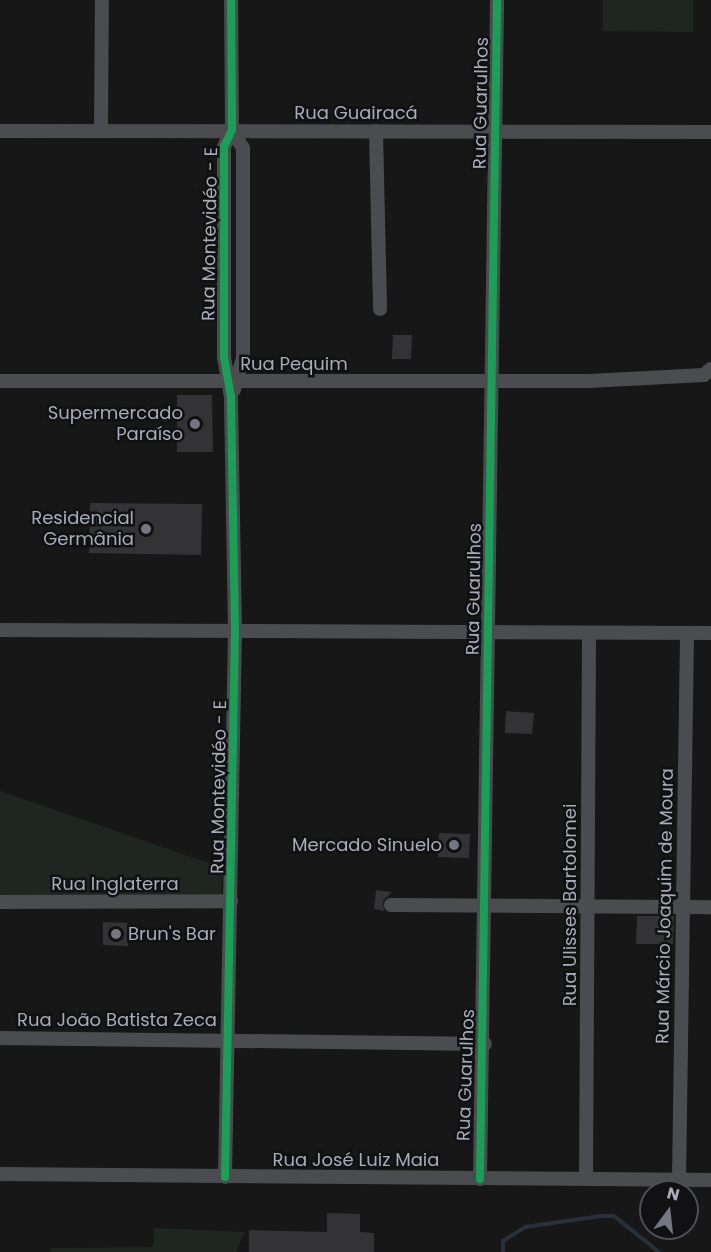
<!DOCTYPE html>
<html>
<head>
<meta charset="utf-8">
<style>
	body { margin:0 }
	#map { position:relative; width:711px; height:1252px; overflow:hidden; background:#171717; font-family:Poppins,sans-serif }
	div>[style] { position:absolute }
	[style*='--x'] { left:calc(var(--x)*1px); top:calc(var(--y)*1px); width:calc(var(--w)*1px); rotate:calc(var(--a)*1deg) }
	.green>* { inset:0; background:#1f2621 }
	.stream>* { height:4px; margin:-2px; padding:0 2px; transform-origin:2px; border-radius:2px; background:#2a3039 }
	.building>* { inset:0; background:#333335 }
	.street>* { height:14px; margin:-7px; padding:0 7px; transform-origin:7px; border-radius:7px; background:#4b4c50 }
	.cycleway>* { height:8px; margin:-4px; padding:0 4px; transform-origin:4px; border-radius:4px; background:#1a9f57 }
	.dots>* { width:16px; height:16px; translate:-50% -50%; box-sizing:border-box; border:3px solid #111113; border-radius:50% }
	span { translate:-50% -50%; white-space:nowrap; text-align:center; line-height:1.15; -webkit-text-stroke:5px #111113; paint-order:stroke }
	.street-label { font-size:18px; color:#a8abb8 }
	.poi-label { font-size:18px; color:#a8abb8 }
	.right { translate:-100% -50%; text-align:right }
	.left { translate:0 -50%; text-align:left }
	.north { position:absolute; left:639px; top:1180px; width:60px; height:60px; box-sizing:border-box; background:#111113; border:2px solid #4d4f55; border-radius:50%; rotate:15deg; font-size:16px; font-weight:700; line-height:24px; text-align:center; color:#a8abb8 }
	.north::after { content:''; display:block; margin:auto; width:21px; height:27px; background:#757780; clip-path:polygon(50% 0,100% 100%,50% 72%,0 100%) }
</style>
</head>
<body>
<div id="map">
	<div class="green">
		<i style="clip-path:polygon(603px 0,693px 0,693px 32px,603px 31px)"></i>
		<i style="clip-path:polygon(0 791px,223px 868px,221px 896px,0 895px)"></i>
		<i style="clip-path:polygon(154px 1228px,245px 1232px,236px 1252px,50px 1252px,51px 1248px,153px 1247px)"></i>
	</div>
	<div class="stream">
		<i style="--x:503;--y:1252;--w:11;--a:-90"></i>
		<i style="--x:503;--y:1241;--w:26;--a:-32"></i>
		<i style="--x:525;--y:1227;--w:77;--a:-8.2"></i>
		<i style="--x:601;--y:1216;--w:13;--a:0"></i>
		<i style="--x:614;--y:1216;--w:58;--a:38.7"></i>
	</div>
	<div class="building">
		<i style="clip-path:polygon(393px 335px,412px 335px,411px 359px,392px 359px)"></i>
		<i style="clip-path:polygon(177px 395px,212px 395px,213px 452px,177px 452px)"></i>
		<i style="clip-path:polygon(90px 503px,202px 504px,201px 555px,89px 553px)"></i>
		<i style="clip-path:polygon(506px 711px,534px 713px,532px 734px,505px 733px)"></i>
		<i style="clip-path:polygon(439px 833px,470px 834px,469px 858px,438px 857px)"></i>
		<i style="clip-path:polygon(376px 890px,392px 892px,383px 901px,384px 911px,374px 909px)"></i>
		<i style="clip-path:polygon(637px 916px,674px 916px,673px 944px,636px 944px)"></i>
		<i style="clip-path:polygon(103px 922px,128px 923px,128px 946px,103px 945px)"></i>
		<i style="clip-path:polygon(327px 1213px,360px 1214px,360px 1232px,374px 1233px,374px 1252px,249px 1252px,249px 1230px,327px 1232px)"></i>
	</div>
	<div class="street">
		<i style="--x:232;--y:130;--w:21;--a:59"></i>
		<i style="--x:243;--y:148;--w:210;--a:90"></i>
		<i style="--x:243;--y:358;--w:33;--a:106"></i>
		<i style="--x:0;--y:131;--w:711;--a:0.08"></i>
		<i style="--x:101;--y:131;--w:131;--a:-89.6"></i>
		<i style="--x:376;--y:131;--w:178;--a:88.7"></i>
		<i style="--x:0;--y:381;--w:589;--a:0"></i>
		<i style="--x:589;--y:381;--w:115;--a:-3"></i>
		<i style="--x:704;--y:375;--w:9;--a:-41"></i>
		<i style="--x:0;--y:630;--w:711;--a:0.24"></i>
		<i style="--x:0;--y:902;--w:231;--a:-0.2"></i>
		<i style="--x:391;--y:905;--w:320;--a:0.4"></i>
		<i style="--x:0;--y:1038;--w:485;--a:0.7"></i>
		<i style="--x:0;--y:1174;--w:711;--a:0.48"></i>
		<i style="--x:225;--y:1177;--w:547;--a:-88.95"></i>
		<i style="--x:235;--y:630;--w:233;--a:-91"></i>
		<i style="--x:231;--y:397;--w:40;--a:-100"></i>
		<i style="--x:224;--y:358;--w:211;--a:-90"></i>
		<i style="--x:224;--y:147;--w:19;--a:-65"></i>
		<i style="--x:232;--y:130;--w:130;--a:-90.4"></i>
		<i style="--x:586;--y:1178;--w:545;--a:-89.68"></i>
		<i style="--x:480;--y:1179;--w:1179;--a:-89.17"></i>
		<i style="--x:679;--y:1180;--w:547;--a:-89.16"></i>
	</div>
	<div class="cycleway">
		<i style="--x:225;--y:1177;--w:547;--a:-88.95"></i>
		<i style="--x:235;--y:630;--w:233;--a:-91"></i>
		<i style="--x:231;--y:397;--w:40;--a:-100"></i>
		<i style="--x:224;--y:358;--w:211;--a:-90"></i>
		<i style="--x:224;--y:147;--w:19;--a:-65"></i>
		<i style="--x:232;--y:130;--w:130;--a:-90.4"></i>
		<i style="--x:480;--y:1179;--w:1179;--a:-89.17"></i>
	</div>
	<div class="dots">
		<i style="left:195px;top:424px;background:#757780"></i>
		<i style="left:146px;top:529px;background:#757780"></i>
		<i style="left:454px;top:845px;background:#757780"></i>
		<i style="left:116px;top:934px;background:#757780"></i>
	</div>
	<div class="street-label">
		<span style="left:481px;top:103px;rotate:-89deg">Rua Guarulhos</span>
		<span style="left:356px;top:113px">Rua Guairacá</span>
		<span style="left:210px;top:234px;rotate:-89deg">Rua Montevidéo - E</span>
		<span style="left:294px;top:364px">Rua Pequim</span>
		<span style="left:474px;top:589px;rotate:-89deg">Rua Guarulhos</span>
		<span style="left:219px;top:787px;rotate:-89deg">Rua Montevidéo - E</span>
		<span style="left:115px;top:884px">Rua Inglaterra</span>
		<span style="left:570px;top:905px;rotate:-90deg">Rua Ulisses Bartolomei</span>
		<span style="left:665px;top:906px;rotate:-89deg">Rua Márcio Joaquim de Moura</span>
		<span style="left:117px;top:1020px">Rua João Batista Zeca</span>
		<span style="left:466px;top:1075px;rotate:-88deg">Rua Guarulhos</span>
		<span style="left:356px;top:1160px">Rua José Luiz Maia</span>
	</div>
	<div class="poi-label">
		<span class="right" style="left:183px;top:424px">Supermercado<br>Paraíso</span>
		<span class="right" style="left:134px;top:529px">Residencial<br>Germânia</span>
		<span class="right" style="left:442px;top:845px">Mercado Sinuelo</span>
		<span class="left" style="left:128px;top:934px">Brun's Bar</span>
	</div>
	<div class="north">N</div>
</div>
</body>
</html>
